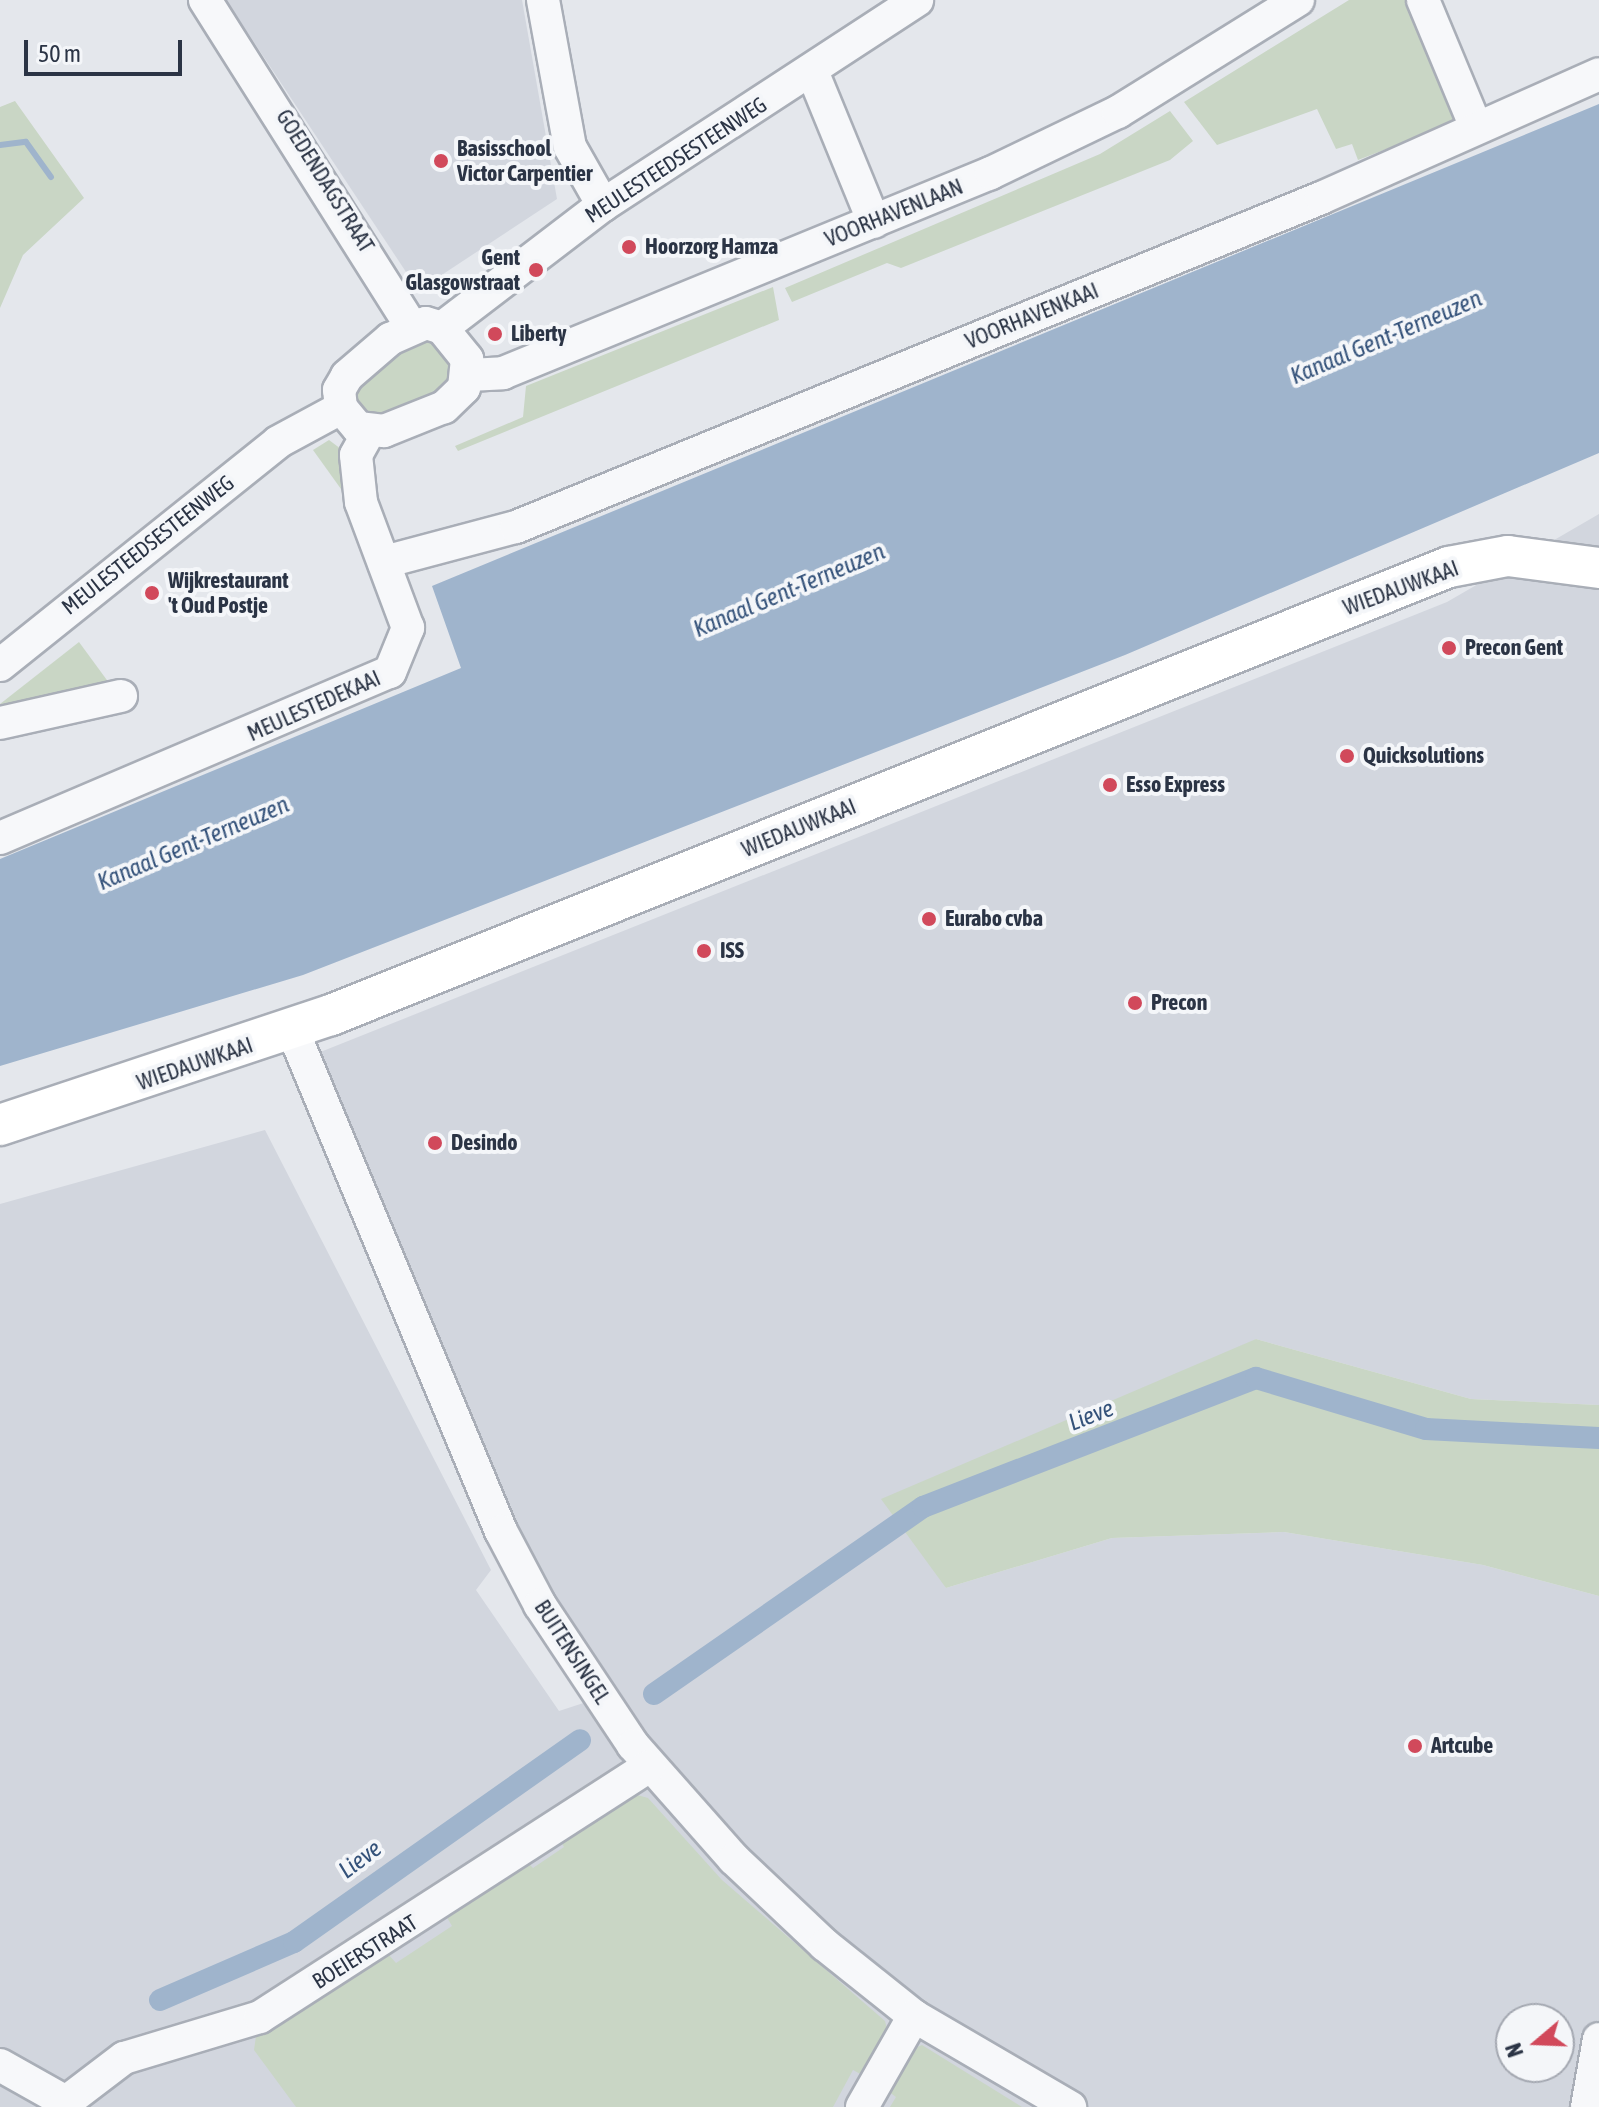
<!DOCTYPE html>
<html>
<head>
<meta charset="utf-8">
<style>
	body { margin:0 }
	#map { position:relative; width:1599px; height:2107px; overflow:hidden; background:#e4e7ec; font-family:"Asap Condensed",sans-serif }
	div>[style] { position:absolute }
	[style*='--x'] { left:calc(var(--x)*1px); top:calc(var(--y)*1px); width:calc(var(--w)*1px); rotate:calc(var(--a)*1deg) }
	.built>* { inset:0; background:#d2d6de }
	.green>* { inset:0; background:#c9d6c5 }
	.water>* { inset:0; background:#9fb4cc }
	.stream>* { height:6px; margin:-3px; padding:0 3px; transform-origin:3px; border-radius:3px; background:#9fb4cc }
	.canal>* { height:22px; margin:-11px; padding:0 11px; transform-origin:11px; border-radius:11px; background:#9fb4cc }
	.roads { filter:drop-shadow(2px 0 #a9aeb7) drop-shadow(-2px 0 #a9aeb7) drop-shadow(0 2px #a9aeb7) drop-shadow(0 -2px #a9aeb7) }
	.minor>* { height:32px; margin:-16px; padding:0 16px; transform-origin:16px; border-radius:16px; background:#f7f8fa }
	.major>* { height:40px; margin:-20px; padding:0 20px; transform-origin:20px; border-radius:20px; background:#fff }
	.dots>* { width:22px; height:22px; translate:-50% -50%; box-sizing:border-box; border:4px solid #f4f6f9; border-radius:50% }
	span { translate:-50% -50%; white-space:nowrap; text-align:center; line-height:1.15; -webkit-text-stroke:8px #f4f6f9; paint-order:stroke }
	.poi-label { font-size:22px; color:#2b3445; font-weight:700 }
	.left { translate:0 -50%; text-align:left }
	.right { translate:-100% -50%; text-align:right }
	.street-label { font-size:22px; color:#2b3445 }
	.water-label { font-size:24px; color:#34527a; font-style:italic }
	.north { position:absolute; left:1495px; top:2003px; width:80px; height:80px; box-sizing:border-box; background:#f4f6f9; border:2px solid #a4a8b1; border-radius:50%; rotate:251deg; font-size:22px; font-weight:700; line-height:32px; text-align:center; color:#2b3445 }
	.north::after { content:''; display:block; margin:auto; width:28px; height:36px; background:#d1495b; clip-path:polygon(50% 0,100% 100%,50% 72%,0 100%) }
	.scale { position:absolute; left:24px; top:40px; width:158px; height:36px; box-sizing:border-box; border:4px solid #2b3445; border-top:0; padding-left:10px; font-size:24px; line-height:28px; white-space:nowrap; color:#2b3445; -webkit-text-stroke:6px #f4f6f9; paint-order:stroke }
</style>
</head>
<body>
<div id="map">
	<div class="built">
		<i style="clip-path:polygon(226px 0,522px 0,557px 199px,428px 284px,414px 284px)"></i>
		<i style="clip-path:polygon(evenodd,1599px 514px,1599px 1405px,1471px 1399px,1256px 1339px,936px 1566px,946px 1588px,1112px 1538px,1284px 1532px,1483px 1565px,1599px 1596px,1599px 2107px,0 2107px,0 1204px,265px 1130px,491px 1570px,476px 1590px,559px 1711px,608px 1695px,529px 1556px,313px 1055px,1447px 602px,1599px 514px,1511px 2019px,1559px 2019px,1559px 2067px,1511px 2067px,1511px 2019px)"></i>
	</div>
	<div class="green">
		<i style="clip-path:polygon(1349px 0,1412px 0,1459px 121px,1358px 160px,1352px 144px,1336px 149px,1317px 109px,1217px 145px,1184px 102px)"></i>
		<i style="clip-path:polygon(15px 101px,84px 198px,23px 255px,0 308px,0 107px)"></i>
		<i style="clip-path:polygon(1170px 111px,1193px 141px,1170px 160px,901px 268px,887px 263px,792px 302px,785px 288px,1100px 154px)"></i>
		<i style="clip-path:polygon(773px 287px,779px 320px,458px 451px,455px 446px,523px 417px,526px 386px)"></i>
		<i style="clip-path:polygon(427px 339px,452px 365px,446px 388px,374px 419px,352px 404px,357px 384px,409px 343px)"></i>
		<i style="clip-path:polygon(329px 440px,345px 452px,346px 496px,313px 450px)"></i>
		<i style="clip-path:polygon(79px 642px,112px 687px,0 710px,0 704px)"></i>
		<i style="clip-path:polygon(1256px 1339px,1471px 1399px,1599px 1405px,1599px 1596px,1483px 1565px,1284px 1532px,1112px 1538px,946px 1588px,881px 1499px)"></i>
		<i style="clip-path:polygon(630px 1793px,648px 1798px,722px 1880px,885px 2021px,888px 2033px,864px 2076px,853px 2070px,833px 2107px,296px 2107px,254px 2050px,256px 2036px,388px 1954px,396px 1963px,452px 1926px,445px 1914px,525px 1860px,533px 1868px,564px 1847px,559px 1838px)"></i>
		<i style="clip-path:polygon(922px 2045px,1022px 2107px,890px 2107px,896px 2097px,885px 2089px,910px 2050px)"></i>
	</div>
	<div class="water">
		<i style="clip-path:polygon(1599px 104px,1599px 453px,1125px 655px,303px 975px,0 1066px,0 859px,461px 668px,432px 586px)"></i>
	</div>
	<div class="stream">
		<i style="--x:0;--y:145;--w:26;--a:-7"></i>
		<i style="--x:26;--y:142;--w:43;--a:54.5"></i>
	</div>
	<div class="canal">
		<i style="--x:654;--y:1694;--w:328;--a:-34.8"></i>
		<i style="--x:923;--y:1507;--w:357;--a:-21.2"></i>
		<i style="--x:1256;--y:1378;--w:177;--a:16.7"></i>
		<i style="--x:1426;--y:1429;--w:173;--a:3"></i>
		<i style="--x:160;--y:2000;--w:146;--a:-23.4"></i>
		<i style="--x:294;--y:1942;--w:350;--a:-35.2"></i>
	</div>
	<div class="roads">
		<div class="minor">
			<i style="--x:205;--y:0;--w:386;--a:57.7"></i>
			<i style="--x:543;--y:0;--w:149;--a:79.6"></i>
			<i style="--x:570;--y:147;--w:67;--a:60.4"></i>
			<i style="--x:1423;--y:0;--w:135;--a:67.4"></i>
			<i style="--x:812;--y:71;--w:163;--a:67.7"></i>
			<i style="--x:426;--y:323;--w:17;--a:17"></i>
			<i style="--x:442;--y:328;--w:40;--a:51"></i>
			<i style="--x:467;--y:359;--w:29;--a:96"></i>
			<i style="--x:464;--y:388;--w:28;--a:136"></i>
			<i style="--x:444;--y:407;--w:65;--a:158.2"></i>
			<i style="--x:384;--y:431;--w:26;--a:-173"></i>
			<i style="--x:358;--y:428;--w:26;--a:-130"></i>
			<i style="--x:341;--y:408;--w:18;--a:-96"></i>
			<i style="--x:339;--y:390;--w:16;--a:-60"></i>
			<i style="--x:347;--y:376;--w:57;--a:-40.7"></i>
			<i style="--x:390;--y:339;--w:39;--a:-24"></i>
			<i style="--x:442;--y:328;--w:203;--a:-37.4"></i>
			<i style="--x:603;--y:205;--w:375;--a:-33.1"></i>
			<i style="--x:469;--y:375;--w:34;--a:-3"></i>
			<i style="--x:503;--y:373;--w:527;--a:-22.29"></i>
			<i style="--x:991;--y:173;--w:141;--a:-25.7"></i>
			<i style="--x:1118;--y:112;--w:212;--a:-31.9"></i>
			<i style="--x:384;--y:562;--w:137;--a:-14.9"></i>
			<i style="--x:516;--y:527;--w:870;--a:-22.23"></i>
			<i style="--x:1321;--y:198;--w:304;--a:-24"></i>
			<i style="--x:0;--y:665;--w:356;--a:-38.7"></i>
			<i style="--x:278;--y:442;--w:72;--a:-28.4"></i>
			<i style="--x:0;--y:723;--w:124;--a:-12.6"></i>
			<i style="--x:0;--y:838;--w:424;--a:-23.1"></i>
			<i style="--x:390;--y:672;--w:48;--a:-67.8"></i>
			<i style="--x:408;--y:628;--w:134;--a:-110.5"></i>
			<i style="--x:361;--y:502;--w:47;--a:-96.1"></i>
			<i style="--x:356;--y:455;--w:26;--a:-61"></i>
			<i style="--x:292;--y:1029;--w:544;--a:67.4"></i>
			<i style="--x:501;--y:1531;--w:84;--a:62.2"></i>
			<i style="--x:540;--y:1605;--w:168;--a:56.4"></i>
			<i style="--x:633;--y:1745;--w:152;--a:48.5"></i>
			<i style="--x:734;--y:1859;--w:125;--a:43.4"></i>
			<i style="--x:825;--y:1945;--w:114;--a:38.6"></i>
			<i style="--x:914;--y:2016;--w:181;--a:30.3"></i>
			<i style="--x:0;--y:2065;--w:76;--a:29.3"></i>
			<i style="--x:66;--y:2102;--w:6;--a:121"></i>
			<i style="--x:66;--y:2102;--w:73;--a:-37.2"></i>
			<i style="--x:124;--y:2058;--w:142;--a:-16.8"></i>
			<i style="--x:260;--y:2017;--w:463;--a:-32.8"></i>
			<i style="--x:862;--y:2107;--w:105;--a:-60.3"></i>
			<i style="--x:1587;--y:2107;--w:69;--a:-80"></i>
		</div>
		<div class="major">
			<i style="--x:0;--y:1125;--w:349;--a:-18.4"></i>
			<i style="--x:331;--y:1015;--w:1204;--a:-21.84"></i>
			<i style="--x:1449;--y:567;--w:60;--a:-10.6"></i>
			<i style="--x:1508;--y:556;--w:92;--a:7.5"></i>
		</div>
	</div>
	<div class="dots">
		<i style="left:441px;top:161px;background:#d1495b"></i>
		<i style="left:629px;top:247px;background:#d1495b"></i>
		<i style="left:536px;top:270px;background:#d1495b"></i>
		<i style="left:495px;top:334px;background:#d1495b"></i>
		<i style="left:152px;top:593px;background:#d1495b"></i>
		<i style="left:1449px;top:648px;background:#d1495b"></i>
		<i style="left:1347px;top:756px;background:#d1495b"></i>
		<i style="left:1110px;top:785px;background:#d1495b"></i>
		<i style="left:929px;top:919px;background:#d1495b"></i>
		<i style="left:704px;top:951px;background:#d1495b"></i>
		<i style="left:1135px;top:1003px;background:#d1495b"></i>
		<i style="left:435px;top:1143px;background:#d1495b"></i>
		<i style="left:1415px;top:1746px;background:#d1495b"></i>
	</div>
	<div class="poi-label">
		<span class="left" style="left:457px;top:161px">Basisschool<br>Victor Carpentier</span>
		<span class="left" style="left:645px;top:247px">Hoorzorg Hamza</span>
		<span class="right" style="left:520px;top:270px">Gent<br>Glasgowstraat</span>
		<span class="left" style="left:511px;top:334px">Liberty</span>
		<span class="left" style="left:168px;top:593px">Wijkrestaurant<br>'t Oud Postje</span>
		<span class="left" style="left:1465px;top:648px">Precon Gent</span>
		<span class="left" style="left:1363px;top:756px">Quicksolutions</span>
		<span class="left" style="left:1126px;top:785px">Esso Express</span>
		<span class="left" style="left:945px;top:919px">Eurabo cvba</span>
		<span class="left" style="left:720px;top:951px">ISS</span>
		<span class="left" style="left:1151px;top:1003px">Precon</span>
		<span class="left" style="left:451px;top:1143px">Desindo</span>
		<span class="left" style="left:1431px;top:1746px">Artcube</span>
	</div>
	<div class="street-label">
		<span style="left:676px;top:160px;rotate:-33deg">MEULESTEEDSESTEENWEG</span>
		<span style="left:325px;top:181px;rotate:58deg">GOEDENDAGSTRAAT</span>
		<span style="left:894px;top:213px;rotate:-22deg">VOORHAVENLAAN</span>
		<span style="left:1032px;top:316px;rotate:-22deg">VOORHAVENKAAI</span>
		<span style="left:148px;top:545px;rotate:-38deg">MEULESTEEDSESTEENWEG</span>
		<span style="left:1401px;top:588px;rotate:-20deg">WIEDAUWKAAI</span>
		<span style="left:314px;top:706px;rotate:-24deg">MEULESTEDEKAAI</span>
		<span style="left:799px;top:828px;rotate:-22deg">WIEDAUWKAAI</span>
		<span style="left:195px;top:1064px;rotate:-19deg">WIEDAUWKAAI</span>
		<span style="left:572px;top:1652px;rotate:57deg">BUITENSINGEL</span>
		<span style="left:365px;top:1952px;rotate:-32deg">BOEIERSTRAAT</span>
	</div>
	<div class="water-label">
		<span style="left:1386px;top:337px;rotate:-23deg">Kanaal Gent-Terneuzen</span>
		<span style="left:789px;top:590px;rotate:-23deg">Kanaal Gent-Terneuzen</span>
		<span style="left:193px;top:843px;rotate:-23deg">Kanaal Gent-Terneuzen</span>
		<span style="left:1091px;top:1415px;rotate:-21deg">Lieve</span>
		<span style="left:360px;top:1859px;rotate:-37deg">Lieve</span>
	</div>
	<div class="north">N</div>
	<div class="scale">50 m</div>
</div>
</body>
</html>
